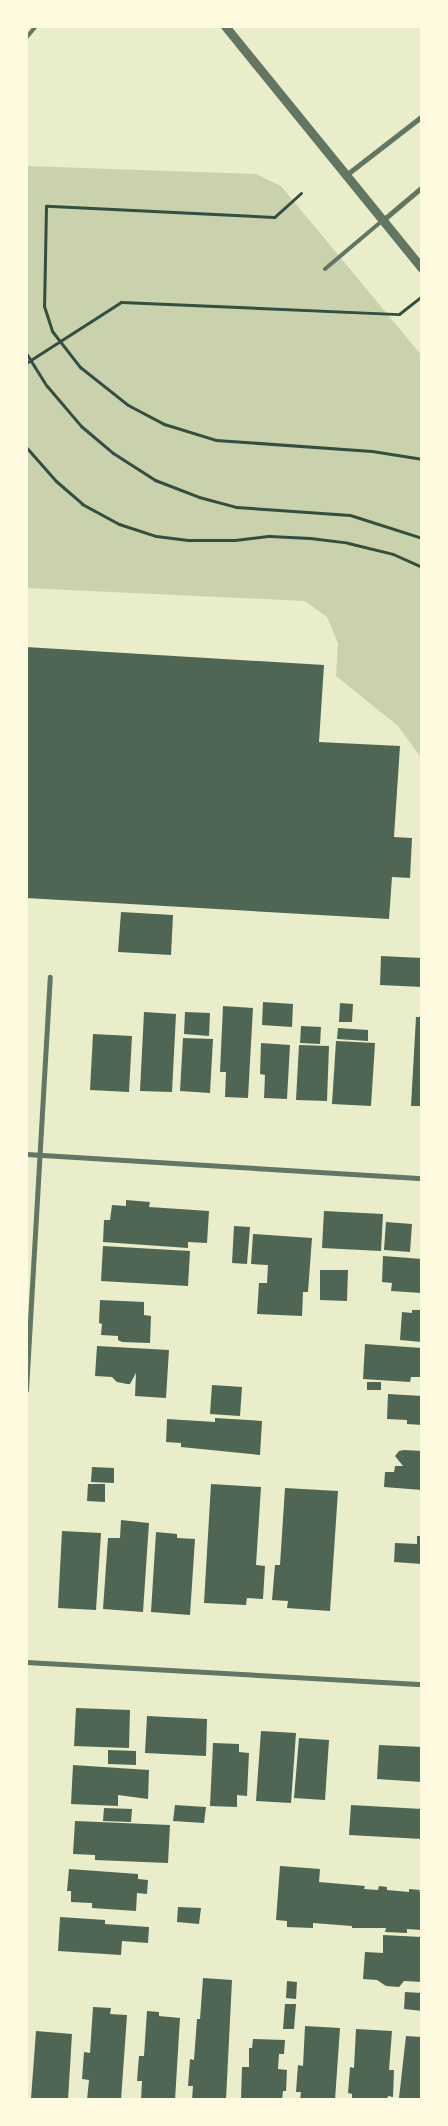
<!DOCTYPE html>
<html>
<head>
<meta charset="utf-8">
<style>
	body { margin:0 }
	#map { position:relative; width:448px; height:2126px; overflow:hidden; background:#e9edc9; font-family:"Asap Condensed",sans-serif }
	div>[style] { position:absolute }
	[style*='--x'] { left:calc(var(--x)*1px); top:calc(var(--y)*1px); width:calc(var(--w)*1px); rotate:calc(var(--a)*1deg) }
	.green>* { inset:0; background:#cad2ad }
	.building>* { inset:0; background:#4f6655 }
	.path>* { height:3px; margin:-1.5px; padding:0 1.5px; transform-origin:1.5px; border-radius:1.5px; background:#344e41 }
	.service>* { height:4px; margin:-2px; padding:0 2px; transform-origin:2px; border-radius:2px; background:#617663 }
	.minor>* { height:5px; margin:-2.5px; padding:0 2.5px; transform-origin:2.5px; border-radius:2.5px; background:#617663 }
	.tertiary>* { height:9px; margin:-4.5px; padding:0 4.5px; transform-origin:4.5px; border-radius:4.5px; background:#617663 }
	span { translate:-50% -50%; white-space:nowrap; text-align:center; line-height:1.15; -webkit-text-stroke:4.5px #fefae0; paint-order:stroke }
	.frame { position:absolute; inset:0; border:28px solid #fefae0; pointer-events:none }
</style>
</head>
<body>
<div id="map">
	<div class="green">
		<i style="clip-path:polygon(26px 166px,256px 174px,281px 186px,422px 356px,422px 759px,398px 726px,336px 676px,338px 643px,327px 617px,305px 601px,26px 588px)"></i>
	</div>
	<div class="building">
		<i style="clip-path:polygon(26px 647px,324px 665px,319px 742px,400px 746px,394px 837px,412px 838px,410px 878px,392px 877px,389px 919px,26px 898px)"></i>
		<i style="clip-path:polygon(121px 912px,173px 915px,171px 955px,118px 952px)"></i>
		<i style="clip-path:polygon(381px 956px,422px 958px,422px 987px,380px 985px)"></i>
		<i style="clip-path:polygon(263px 1002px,293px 1004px,292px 1027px,262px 1025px)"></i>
		<i style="clip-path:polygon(340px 1003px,353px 1004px,352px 1022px,339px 1022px)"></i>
		<i style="clip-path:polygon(223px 1006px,253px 1008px,248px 1098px,225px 1097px,226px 1072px,220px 1072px)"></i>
		<i style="clip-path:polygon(144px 1012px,176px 1014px,172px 1092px,140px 1091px)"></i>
		<i style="clip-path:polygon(185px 1012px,210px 1013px,209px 1036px,184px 1034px)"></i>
		<i style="clip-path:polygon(416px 1017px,422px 1017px,422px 1106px,411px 1106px)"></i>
		<i style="clip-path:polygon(301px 1026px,321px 1027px,320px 1044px,300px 1043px)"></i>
		<i style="clip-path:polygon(338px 1028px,368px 1030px,368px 1041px,337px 1039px)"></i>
		<i style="clip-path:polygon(93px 1034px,132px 1036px,129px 1092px,90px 1090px)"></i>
		<i style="clip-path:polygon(183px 1038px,213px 1039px,210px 1093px,180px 1091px)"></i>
		<i style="clip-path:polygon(336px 1041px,375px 1043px,371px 1106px,332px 1104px)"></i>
		<i style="clip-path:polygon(261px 1043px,290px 1045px,287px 1099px,264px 1098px,265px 1075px,260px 1074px)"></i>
		<i style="clip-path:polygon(299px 1045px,329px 1046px,327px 1101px,296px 1100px)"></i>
		<i style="clip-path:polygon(126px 1200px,150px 1202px,149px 1207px,209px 1211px,207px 1243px,188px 1242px,188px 1248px,103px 1242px,104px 1220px,110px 1220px,112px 1205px,126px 1206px)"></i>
		<i style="clip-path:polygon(324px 1211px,383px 1214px,381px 1251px,322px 1248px)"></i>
		<i style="clip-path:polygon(386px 1222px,412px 1224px,410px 1252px,384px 1250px)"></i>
		<i style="clip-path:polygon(234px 1226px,250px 1227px,247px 1264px,232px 1263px)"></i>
		<i style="clip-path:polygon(253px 1234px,312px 1238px,308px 1292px,303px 1292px,302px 1316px,257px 1314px,259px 1283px,267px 1283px,268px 1265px,251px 1264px)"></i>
		<i style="clip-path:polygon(103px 1246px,190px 1251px,188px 1286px,101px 1281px)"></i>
		<i style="clip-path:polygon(383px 1256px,422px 1259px,422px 1293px,391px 1291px,392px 1283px,382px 1282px)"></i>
		<i style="clip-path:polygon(320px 1270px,348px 1270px,347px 1301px,320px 1300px)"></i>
		<i style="clip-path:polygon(100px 1300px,144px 1302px,144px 1315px,151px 1316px,150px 1343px,122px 1342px,118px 1340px,118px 1336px,101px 1335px,102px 1324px,99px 1323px)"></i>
		<i style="clip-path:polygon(412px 1310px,422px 1310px,422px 1342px,400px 1340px,402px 1312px,412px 1313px)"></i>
		<i style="clip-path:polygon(365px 1344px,422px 1348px,422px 1377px,411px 1377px,410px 1382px,363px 1379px)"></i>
		<i style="clip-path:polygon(97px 1346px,169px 1350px,166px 1398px,135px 1396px,136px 1373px,130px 1384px,127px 1384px,117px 1382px,112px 1377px,95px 1376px)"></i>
		<i style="clip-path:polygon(367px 1382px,381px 1382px,381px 1390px,367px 1390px)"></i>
		<i style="clip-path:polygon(212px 1385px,242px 1387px,240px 1416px,210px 1414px)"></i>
		<i style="clip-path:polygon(388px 1394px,422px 1396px,422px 1425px,407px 1424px,407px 1420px,387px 1419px)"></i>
		<i style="clip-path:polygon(215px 1418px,262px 1421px,260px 1455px,181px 1447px,181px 1443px,166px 1442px,167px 1419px,215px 1422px)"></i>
		<i style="clip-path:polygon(404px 1450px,422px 1451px,422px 1490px,384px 1487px,385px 1472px,394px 1472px,395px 1466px,403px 1466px,395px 1456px,399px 1451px)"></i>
		<i style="clip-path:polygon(92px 1467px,114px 1468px,114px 1483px,91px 1482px)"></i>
		<i style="clip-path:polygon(88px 1484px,105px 1484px,105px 1502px,87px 1501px)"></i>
		<i style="clip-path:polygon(211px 1484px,261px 1487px,256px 1565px,265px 1566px,263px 1599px,247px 1598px,246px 1605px,204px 1603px)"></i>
		<i style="clip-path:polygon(285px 1488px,338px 1491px,330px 1611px,287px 1608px,288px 1601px,272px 1600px,275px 1565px,280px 1565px)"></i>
		<i style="clip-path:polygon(121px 1520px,149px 1523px,143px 1612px,103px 1609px,108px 1538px,120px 1538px)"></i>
		<i style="clip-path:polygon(62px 1531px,101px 1533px,96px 1610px,58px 1608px)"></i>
		<i style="clip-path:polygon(156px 1532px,177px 1534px,177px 1538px,195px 1539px,190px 1615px,151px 1612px)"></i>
		<i style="clip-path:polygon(417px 1536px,422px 1536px,422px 1564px,394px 1562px,395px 1543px,417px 1544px)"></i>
		<i style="clip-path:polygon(76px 1708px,130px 1710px,129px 1748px,74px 1746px)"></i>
		<i style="clip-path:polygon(147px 1716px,207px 1719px,206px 1756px,145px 1753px)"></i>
		<i style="clip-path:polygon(261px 1731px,296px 1733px,291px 1803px,256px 1801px)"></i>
		<i style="clip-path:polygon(299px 1738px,329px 1740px,325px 1800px,294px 1798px)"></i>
		<i style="clip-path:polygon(213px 1743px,239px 1744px,239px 1752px,249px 1753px,247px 1796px,237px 1795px,237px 1807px,210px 1806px)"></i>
		<i style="clip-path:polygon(379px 1745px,422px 1747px,422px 1782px,377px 1779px)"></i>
		<i style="clip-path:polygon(108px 1750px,136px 1751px,136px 1765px,108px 1764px)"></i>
		<i style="clip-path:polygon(73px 1765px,149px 1770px,148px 1799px,118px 1795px,118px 1806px,71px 1804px)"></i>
		<i style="clip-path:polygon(175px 1805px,206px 1807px,204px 1823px,173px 1821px)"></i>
		<i style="clip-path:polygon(351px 1805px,422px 1809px,422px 1839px,349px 1835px)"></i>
		<i style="clip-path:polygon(104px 1808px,132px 1809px,131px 1822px,103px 1821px)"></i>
		<i style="clip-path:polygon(75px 1821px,170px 1825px,168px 1863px,95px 1860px,95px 1855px,73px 1854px)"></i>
		<i style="clip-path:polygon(280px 1866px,320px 1869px,319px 1882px,365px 1886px,364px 1889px,378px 1890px,379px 1886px,387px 1887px,387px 1890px,409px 1892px,409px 1889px,420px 1890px,419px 1892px,422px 1892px,422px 1930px,407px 1929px,407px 1933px,385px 1932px,386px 1928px,352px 1928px,352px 1926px,313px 1923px,313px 1928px,287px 1927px,287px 1921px,276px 1920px)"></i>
		<i style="clip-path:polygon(69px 1869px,138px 1874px,138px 1879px,148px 1880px,147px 1894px,137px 1893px,136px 1911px,92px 1908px,92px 1903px,71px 1902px,71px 1891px,67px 1891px)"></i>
		<i style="clip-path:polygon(178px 1907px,201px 1908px,199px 1924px,177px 1922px)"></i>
		<i style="clip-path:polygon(60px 1917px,105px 1920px,105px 1924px,149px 1927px,148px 1943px,122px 1941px,121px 1955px,58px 1951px)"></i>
		<i style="clip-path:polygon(383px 1935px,422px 1937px,422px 1982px,404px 1981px,399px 1987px,386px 1986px,377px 1980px,363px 1979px,365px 1952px,383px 1953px)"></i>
		<i style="clip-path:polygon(203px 1978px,232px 1980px,226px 2100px,192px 2100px,193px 2086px,188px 2086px,190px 2059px,194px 2060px,197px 2019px,200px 2019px)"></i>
		<i style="clip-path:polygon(287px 1981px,297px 1982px,296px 1999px,286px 1998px)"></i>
		<i style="clip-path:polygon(405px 1992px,422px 1993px,422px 2011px,404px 2009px)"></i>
		<i style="clip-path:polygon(285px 2004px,296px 2004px,294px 2029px,283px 2029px)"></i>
		<i style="clip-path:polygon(93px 2007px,111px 2008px,110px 2014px,127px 2015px,121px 2100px,87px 2100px,89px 2080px,82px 2079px,84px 2052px,90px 2053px)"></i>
		<i style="clip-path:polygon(147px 2011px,159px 2012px,159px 2016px,180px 2018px,175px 2100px,141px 2100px,142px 2081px,137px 2081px,139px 2056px,144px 2056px)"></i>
		<i style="clip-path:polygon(305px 2026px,340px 2028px,335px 2100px,300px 2100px,301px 2092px,296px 2092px,298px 2065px,303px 2066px)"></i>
		<i style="clip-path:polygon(356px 2029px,392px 2031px,389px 2070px,394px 2070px,393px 2097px,388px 2096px,387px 2100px,352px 2100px,352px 2094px,348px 2093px,350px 2067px,354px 2068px)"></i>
		<i style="clip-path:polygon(36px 2031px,72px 2034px,68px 2100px,31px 2099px)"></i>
		<i style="clip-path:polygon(406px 2036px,422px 2037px,422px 2100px,401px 2100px,402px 2098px,399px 2098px)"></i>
		<i style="clip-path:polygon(253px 2039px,285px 2040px,284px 2054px,279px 2054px,278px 2069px,287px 2070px,286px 2091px,283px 2091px,282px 2100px,241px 2100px,242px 2067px,249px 2067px,249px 2048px,252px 2048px)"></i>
	</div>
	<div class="path">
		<i style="--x:301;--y:193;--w:36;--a:138"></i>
		<i style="--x:274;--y:217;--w:228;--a:-177.2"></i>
		<i style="--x:46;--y:206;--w:100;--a:91.1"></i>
		<i style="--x:44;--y:306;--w:26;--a:72"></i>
		<i style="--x:52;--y:331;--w:46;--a:52.1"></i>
		<i style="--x:80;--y:367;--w:61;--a:38.4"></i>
		<i style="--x:128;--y:405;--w:41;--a:27.8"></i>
		<i style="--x:164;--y:424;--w:54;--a:17.1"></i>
		<i style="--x:216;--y:440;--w:156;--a:4"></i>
		<i style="--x:372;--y:451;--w:51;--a:9.1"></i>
		<i style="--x:26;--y:353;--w:39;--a:58"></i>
		<i style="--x:47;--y:386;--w:52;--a:49.6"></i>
		<i style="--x:81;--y:426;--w:42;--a:40.2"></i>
		<i style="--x:113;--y:453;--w:50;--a:32.7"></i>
		<i style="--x:155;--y:480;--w:47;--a:21.1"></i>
		<i style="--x:199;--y:497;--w:38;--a:15"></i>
		<i style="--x:236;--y:507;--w:114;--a:4"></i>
		<i style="--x:350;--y:515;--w:76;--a:17.7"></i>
		<i style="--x:26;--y:363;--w:113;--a:-32.7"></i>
		<i style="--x:121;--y:302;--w:278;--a:2.5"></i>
		<i style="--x:399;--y:314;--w:29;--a:-38"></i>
		<i style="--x:26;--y:447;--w:45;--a:48.6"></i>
		<i style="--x:56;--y:481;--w:35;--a:41"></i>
		<i style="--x:82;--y:504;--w:42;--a:28.4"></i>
		<i style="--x:119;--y:524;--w:39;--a:18"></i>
		<i style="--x:156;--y:536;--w:34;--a:7"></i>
		<i style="--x:190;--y:540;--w:45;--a:0"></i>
		<i style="--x:235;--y:540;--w:35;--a:-7"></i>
		<i style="--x:270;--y:536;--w:40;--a:2.9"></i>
		<i style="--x:310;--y:538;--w:38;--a:7"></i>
		<i style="--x:348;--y:543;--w:46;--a:13.7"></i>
		<i style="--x:393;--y:554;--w:32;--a:24"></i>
	</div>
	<div class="service">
		<i style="--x:26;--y:38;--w:16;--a:-50"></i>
		<i style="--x:325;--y:269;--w:76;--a:-40.2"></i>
	</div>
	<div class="minor">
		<i style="--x:346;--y:175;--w:96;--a:-37.8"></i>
		<i style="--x:383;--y:220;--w:51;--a:-40.2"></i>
		<i style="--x:26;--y:1154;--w:397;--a:3.5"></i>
		<i style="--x:26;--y:1390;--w:414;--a:-86.7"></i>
		<i style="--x:26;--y:1662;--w:397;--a:3.2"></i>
	</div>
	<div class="tertiary">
		<i style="--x:225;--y:26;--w:312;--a:50.9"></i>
	</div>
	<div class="frame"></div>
</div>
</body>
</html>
